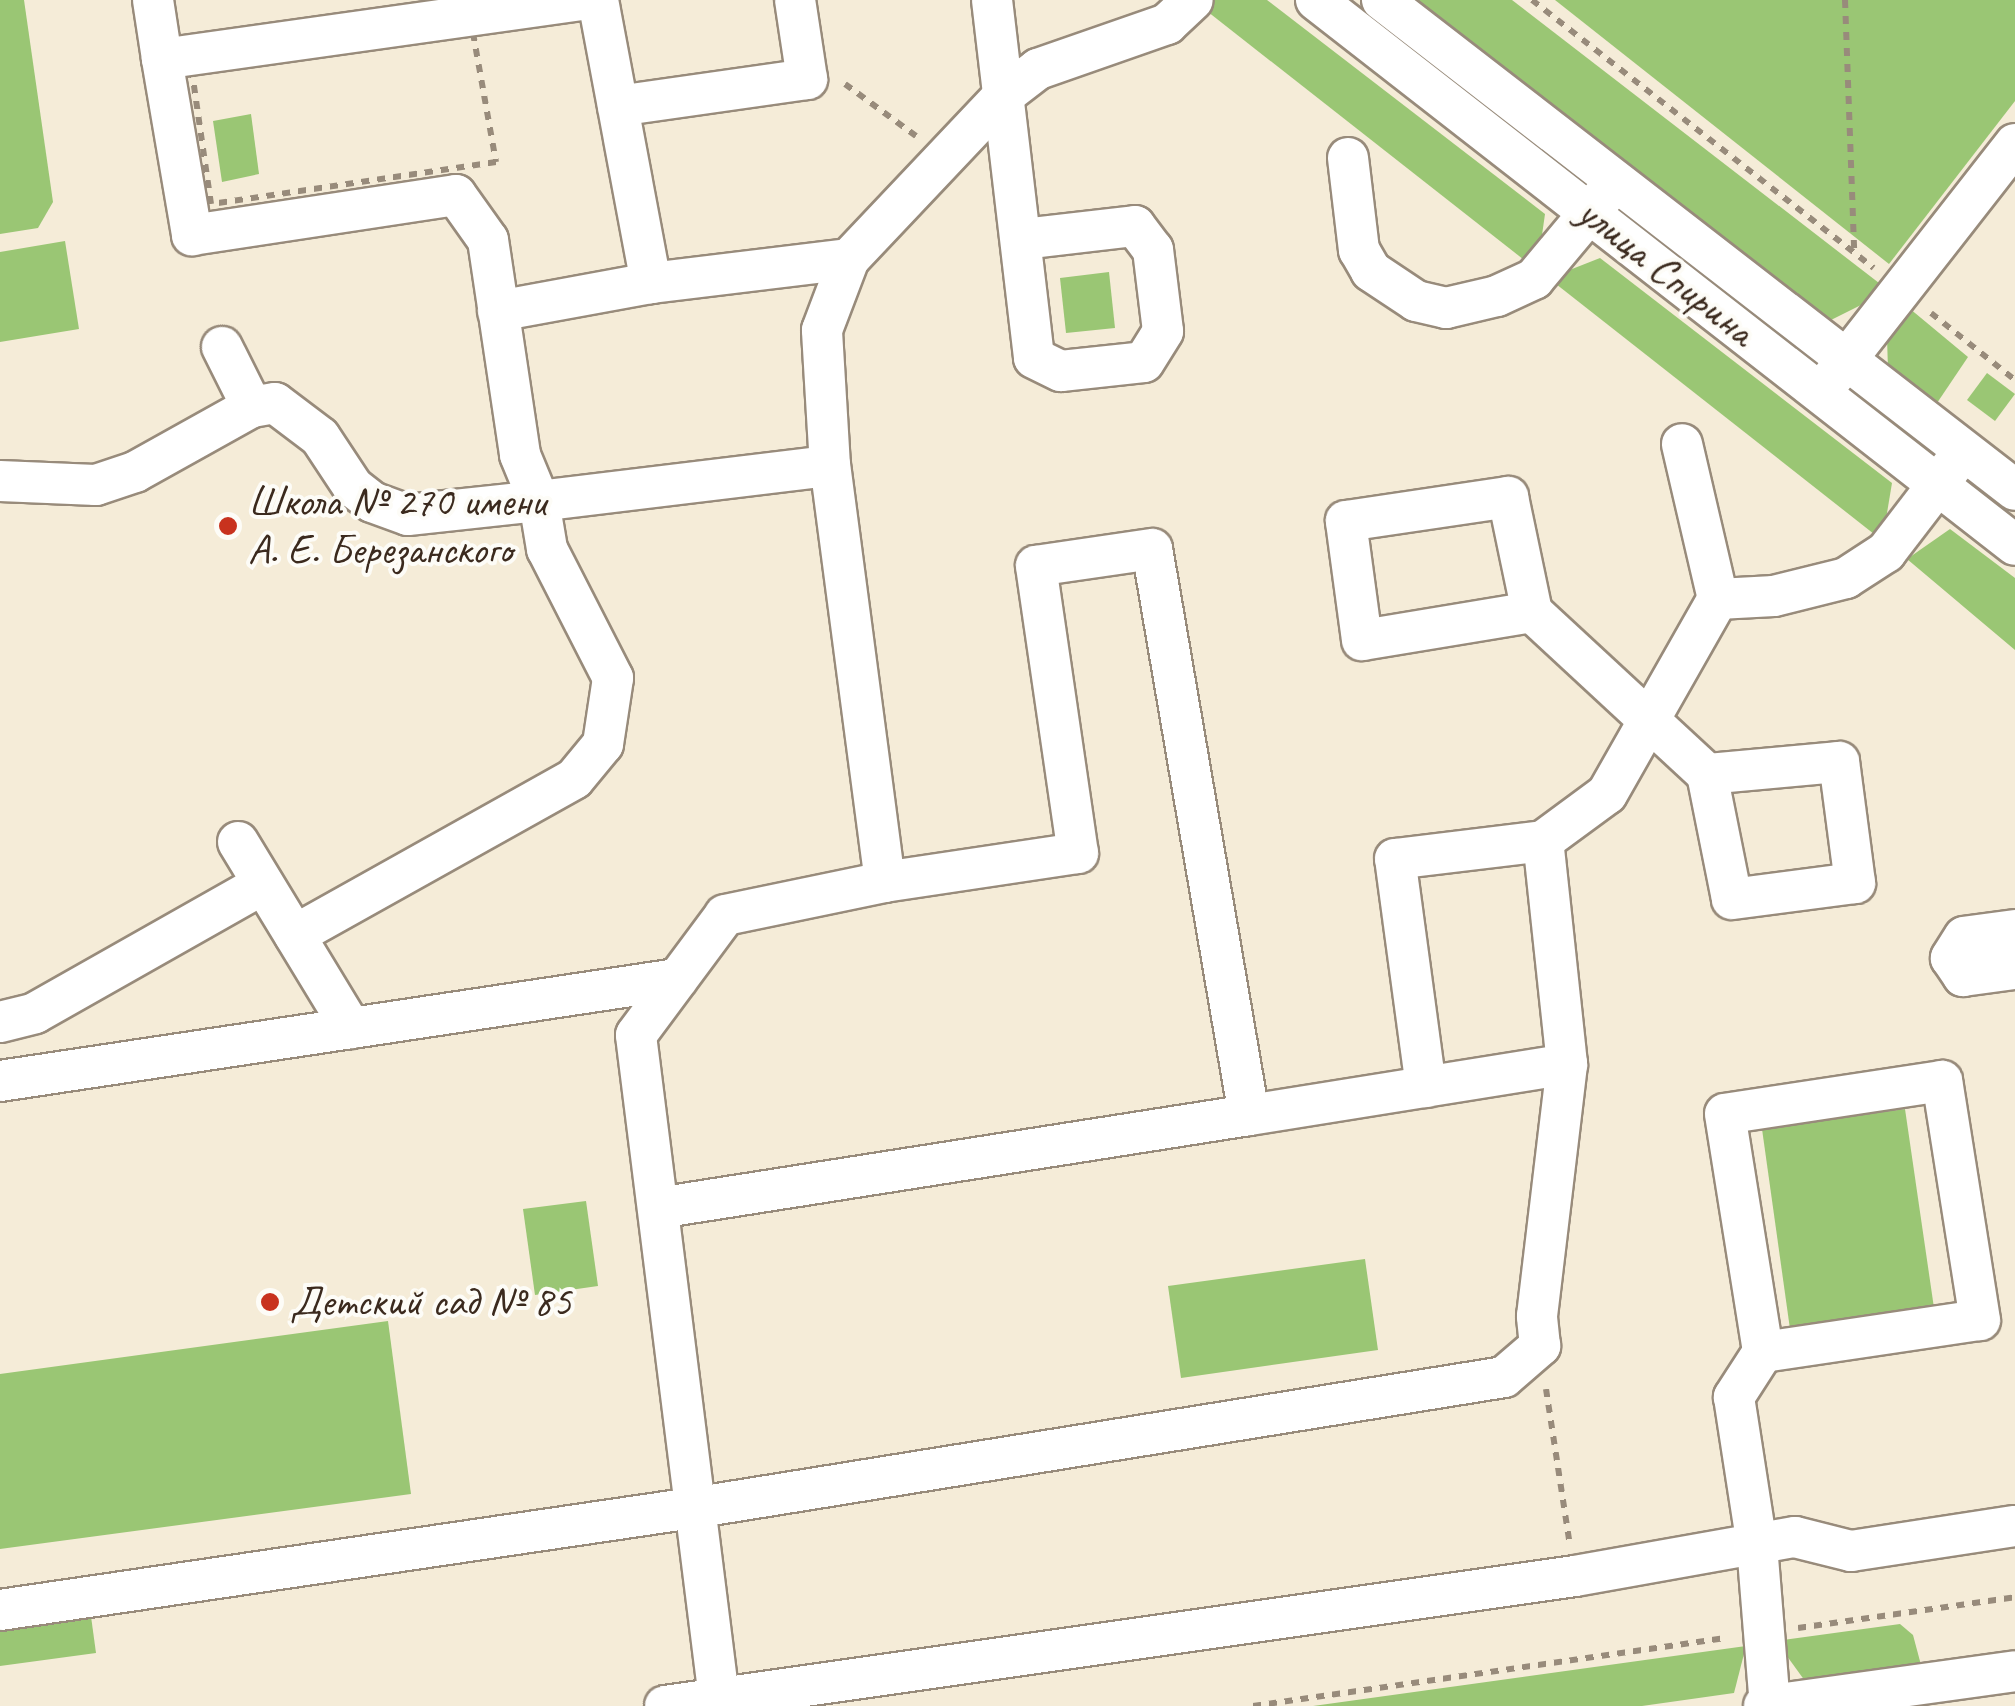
<!DOCTYPE html>
<html>
<head>
<meta charset="utf-8">
<style>
	body { margin:0 }
	#map { position:relative; width:2015px; height:1706px; overflow:hidden; background:#f5ecd8; font-family:Caveat,sans-serif }
	div>[style] { position:absolute }
	[style*='--x'] { left:calc(var(--x)*1px); top:calc(var(--y)*1px); width:calc(var(--w)*1px); rotate:calc(var(--a)*1deg) }
	.green>* { inset:0; background:#9ac674 }
	.path>* { height:6px; margin-top:-3px; transform-origin:0; background:repeating-linear-gradient(90deg,#988b7b 0 8px,transparent 0 16px) }
	.roads { filter:drop-shadow(2px 0 #988b7b) drop-shadow(-2px 0 #988b7b) drop-shadow(0 2px #988b7b) drop-shadow(0 -2px #988b7b) }
	.minor>* { height:40px; margin:-20px; padding:0 20px; transform-origin:20px; border-radius:20px; background:#fff }
	.dots>* { width:28px; height:28px; translate:-50% -50%; box-sizing:border-box; border:5px solid #fdfcf7; border-radius:50% }
	span { translate:-50% -50%; white-space:nowrap; text-align:center; line-height:1.15; -webkit-text-stroke:8px #fdfcf7; paint-order:stroke }
	.street-label { font-size:42px; color:#3b2a1e }
	.poi-label { font-size:42px; color:#3b2a1e }
	.left { translate:0 -50%; text-align:left }
</style>
</head>
<body>
<div id="map">
	<div class="green">
		<i style="clip-path:polygon(0 0,24px 0,53px 202px,38px 228px,0 234px)"></i>
		<i style="clip-path:polygon(1210px 0,1267px 0,1545px 214px,1540px 249px,1528px 263px,1203px 8px)"></i>
		<i style="clip-path:polygon(1409px 0,1512px 0,1879px 283px,1861px 305px,1825px 323px)"></i>
		<i style="clip-path:polygon(1555px 0,2015px 0,2015px 101px,1889px 264px)"></i>
		<i style="clip-path:polygon(251px 114px,259px 174px,222px 182px,213px 121px)"></i>
		<i style="clip-path:polygon(65px 241px,79px 329px,0 342px,0 252px)"></i>
		<i style="clip-path:polygon(1600px 258px,1892px 483px,1886px 519px,1874px 534px,1556px 284px,1567px 271px)"></i>
		<i style="clip-path:polygon(1109px 272px,1115px 328px,1066px 333px,1060px 278px)"></i>
		<i style="clip-path:polygon(1909px 308px,1968px 357px,1935px 406px,1888px 370px,1887px 337px)"></i>
		<i style="clip-path:polygon(1987px 373px,2015px 394px,1995px 421px,1967px 400px)"></i>
		<i style="clip-path:polygon(1950px 529px,2015px 578px,2015px 650px,1907px 559px)"></i>
		<i style="clip-path:polygon(1905px 1109px,1934px 1308px,1790px 1329px,1762px 1129px)"></i>
		<i style="clip-path:polygon(586px 1201px,598px 1286px,535px 1295px,523px 1209px)"></i>
		<i style="clip-path:polygon(1365px 1259px,1378px 1350px,1181px 1378px,1168px 1286px)"></i>
		<i style="clip-path:polygon(388px 1321px,411px 1494px,0 1549px,0 1374px)"></i>
		<i style="clip-path:polygon(90px 1609px,96px 1653px,0 1666px,0 1621px)"></i>
		<i style="clip-path:polygon(1900px 1624px,1913px 1635px,1921px 1665px,1805px 1681px,1784px 1652px,1783px 1640px)"></i>
		<i style="clip-path:polygon(1746px 1646px,1734px 1693px,1642px 1706px,1313px 1706px)"></i>
	</div>
	<div class="path">
		<i style="--x:1532;--y:0;--w:434;--a:38.1"></i>
		<i style="--x:1845;--y:0;--w:251;--a:87.9"></i>
		<i style="--x:473;--y:33;--w:131;--a:79.9"></i>
		<i style="--x:496;--y:162;--w:288;--a:171.6"></i>
		<i style="--x:211;--y:204;--w:133;--a:-98.2"></i>
		<i style="--x:192;--y:72;--w:284;--a:-7.9"></i>
		<i style="--x:845;--y:84;--w:88;--a:36.2"></i>
		<i style="--x:1931;--y:313;--w:107;--a:38.6"></i>
		<i style="--x:1546;--y:1389;--w:153;--a:81.3"></i>
		<i style="--x:1798;--y:1628;--w:219;--a:-8.1"></i>
		<i style="--x:1253;--y:1706;--w:479;--a:-8.2"></i>
	</div>
	<div class="roads">
		<div class="minor">
			<i style="--x:153;--y:0;--w:60;--a:81.3"></i>
			<i style="--x:162;--y:59;--w:424;--a:-8"></i>
			<i style="--x:598;--y:0;--w:288;--a:79.4"></i>
			<i style="--x:651;--y:283;--w:199;--a:-6.9"></i>
			<i style="--x:992;--y:0;--w:360;--a:83.3"></i>
			<i style="--x:1034;--y:358;--w:30;--a:26"></i>
			<i style="--x:1061;--y:371;--w:83;--a:-6.2"></i>
			<i style="--x:1144;--y:362;--w:36;--a:-58"></i>
			<i style="--x:1163;--y:331;--w:82;--a:-97"></i>
			<i style="--x:1153;--y:250;--w:30;--a:-127"></i>
			<i style="--x:1135;--y:226;--w:114;--a:173.4"></i>
			<i style="--x:1316;--y:0;--w:886;--a:37.94"></i>
			<i style="--x:1382;--y:0;--w:800;--a:37.74"></i>
			<i style="--x:162;--y:59;--w:179;--a:80.3"></i>
			<i style="--x:192;--y:235;--w:267;--a:-8.6"></i>
			<i style="--x:456;--y:195;--w:55;--a:54.6"></i>
			<i style="--x:488;--y:240;--w:217;--a:81.5"></i>
			<i style="--x:520;--y:455;--w:50;--a:67.6"></i>
			<i style="--x:539;--y:501;--w:293;--a:-6.9"></i>
			<i style="--x:618;--y:106;--w:191;--a:-8.1"></i>
			<i style="--x:807;--y:79;--w:80;--a:-98.6"></i>
			<i style="--x:1348;--y:158;--w:93;--a:83.2"></i>
			<i style="--x:1359;--y:250;--w:24;--a:60"></i>
			<i style="--x:1371;--y:271;--w:54;--a:33.7"></i>
			<i style="--x:1416;--y:301;--w:31;--a:13"></i>
			<i style="--x:1446;--y:308;--w:52;--a:-13.2"></i>
			<i style="--x:1497;--y:296;--w:41;--a:-24.7"></i>
			<i style="--x:1534;--y:279;--w:111;--a:-50.1"></i>
			<i style="--x:498;--y:311;--w:156;--a:-10.4"></i>
			<i style="--x:222;--y:347;--w:67;--a:63.4"></i>
			<i style="--x:1829;--y:382;--w:302;--a:-52"></i>
			<i style="--x:0;--y:481;--w:96;--a:2.4"></i>
			<i style="--x:96;--y:485;--w:41;--a:-18.4"></i>
			<i style="--x:135;--y:472;--w:134;--a:-29.1"></i>
			<i style="--x:252;--y:407;--w:23;--a:-10"></i>
			<i style="--x:275;--y:403;--w:56;--a:37.1"></i>
			<i style="--x:320;--y:437;--w:60;--a:56.6"></i>
			<i style="--x:353;--y:487;--w:24;--a:38"></i>
			<i style="--x:372;--y:502;--w:38;--a:20"></i>
			<i style="--x:408;--y:515;--w:132;--a:-6.1"></i>
			<i style="--x:539;--y:501;--w:49;--a:80.5"></i>
			<i style="--x:547;--y:549;--w:145;--a:62.9"></i>
			<i style="--x:613;--y:678;--w:67;--a:98.6"></i>
			<i style="--x:603;--y:744;--w:45;--a:129.6"></i>
			<i style="--x:574;--y:779;--w:320;--a:150.8"></i>
			<i style="--x:1718;--y:599;--w:56;--a:-3.1"></i>
			<i style="--x:1774;--y:596;--w:74;--a:-14"></i>
			<i style="--x:1846;--y:578;--w:48;--a:-33"></i>
			<i style="--x:1886;--y:552;--w:108;--a:-52.5"></i>
			<i style="--x:1532;--y:612;--w:172;--a:170.6"></i>
			<i style="--x:1362;--y:640;--w:120;--a:-97.7"></i>
			<i style="--x:1346;--y:521;--w:164;--a:-8.4"></i>
			<i style="--x:1508;--y:497;--w:117;--a:78.2"></i>
			<i style="--x:1532;--y:612;--w:238;--a:42.8"></i>
			<i style="--x:1707;--y:774;--w:127;--a:78.7"></i>
			<i style="--x:1732;--y:899;--w:124;--a:-7.4"></i>
			<i style="--x:1855;--y:883;--w:122;--a:-97.5"></i>
			<i style="--x:1839;--y:762;--w:133;--a:174.8"></i>
			<i style="--x:238;--y:842;--w:218;--a:58.7"></i>
			<i style="--x:2015;--y:930;--w:51;--a:172.2"></i>
			<i style="--x:1964;--y:937;--w:25;--a:122"></i>
			<i style="--x:1951;--y:958;--w:22;--a:56"></i>
			<i style="--x:1963;--y:976;--w:52;--a:-7.7"></i>
			<i style="--x:0;--y:1022;--w:36;--a:-14"></i>
			<i style="--x:35;--y:1013;--w:262;--a:-29.5"></i>
			<i style="--x:0;--y:1081;--w:685;--a:-8.57"></i>
			<i style="--x:1426;--y:1087;--w:230;--a:-97.7"></i>
			<i style="--x:1395;--y:859;--w:149;--a:-6.9"></i>
			<i style="--x:1543;--y:841;--w:79;--a:-36.3"></i>
			<i style="--x:1607;--y:794;--w:224;--a:-60.4"></i>
			<i style="--x:1718;--y:599;--w:159;--a:-103.1"></i>
			<i style="--x:1249;--y:1115;--w:322;--a:-9.1"></i>
			<i style="--x:1567;--y:1064;--w:224;--a:-96.1"></i>
			<i style="--x:658;--y:1208;--w:598;--a:-8.94"></i>
			<i style="--x:1249;--y:1115;--w:574;--a:-99.72"></i>
			<i style="--x:1152;--y:549;--w:117;--a:171.7"></i>
			<i style="--x:1036;--y:566;--w:290;--a:81.7"></i>
			<i style="--x:1078;--y:853;--w:195;--a:171.5"></i>
			<i style="--x:1763;--y:1352;--w:219;--a:-8.4"></i>
			<i style="--x:1980;--y:1320;--w:242;--a:-99"></i>
			<i style="--x:1942;--y:1081;--w:219;--a:171.4"></i>
			<i style="--x:1725;--y:1114;--w:241;--a:80.9"></i>
			<i style="--x:1763;--y:1352;--w:54;--a:122.8"></i>
			<i style="--x:1734;--y:1397;--w:150;--a:81.2"></i>
			<i style="--x:1757;--y:1545;--w:162;--a:85.4"></i>
			<i style="--x:0;--y:1610;--w:707;--a:-8.38"></i>
			<i style="--x:699;--y:1507;--w:815;--a:-9.17"></i>
			<i style="--x:1504;--y:1377;--w:48;--a:-40.7"></i>
			<i style="--x:1540;--y:1346;--w:30;--a:-96"></i>
			<i style="--x:1537;--y:1316;--w:254;--a:-83.2"></i>
			<i style="--x:665;--y:1706;--w:919;--a:-8.13"></i>
			<i style="--x:1575;--y:1576;--w:223;--a:-10.1"></i>
			<i style="--x:1795;--y:1537;--w:58;--a:14"></i>
			<i style="--x:1851;--y:1551;--w:166;--a:-8.7"></i>
			<i style="--x:720;--y:1706;--w:676;--a:-97.14"></i>
			<i style="--x:636;--y:1035;--w:149;--a:-53.4"></i>
			<i style="--x:725;--y:915;--w:163;--a:-11.7"></i>
			<i style="--x:885;--y:882;--w:420;--a:-97.5"></i>
			<i style="--x:830;--y:466;--w:136;--a:-93.4"></i>
			<i style="--x:822;--y:330;--w:76;--a:-69.2"></i>
			<i style="--x:849;--y:259;--w:226;--a:-46.6"></i>
			<i style="--x:1004;--y:95;--w:43;--a:-37.4"></i>
			<i style="--x:1038;--y:69;--w:137;--a:-19.2"></i>
			<i style="--x:1167;--y:24;--w:35;--a:-43"></i>
			<i style="--x:1764;--y:1706;--w:253;--a:-7.9"></i>
		</div>
	</div>
	<div class="dots">
		<i style="left:228px;top:526px;background:#c8321e"></i>
		<i style="left:270px;top:1302px;background:#c8321e"></i>
	</div>
	<div class="street-label">
		<span style="left:1666px;top:272px;rotate:38deg">улица Спирина</span>
	</div>
	<div class="poi-label">
		<span class="left" style="left:248px;top:526px">Школа № 270 имени<br>А. Е. Березанского</span>
		<span class="left" style="left:290px;top:1302px">Детский сад № 85</span>
	</div>
</div>
</body>
</html>
